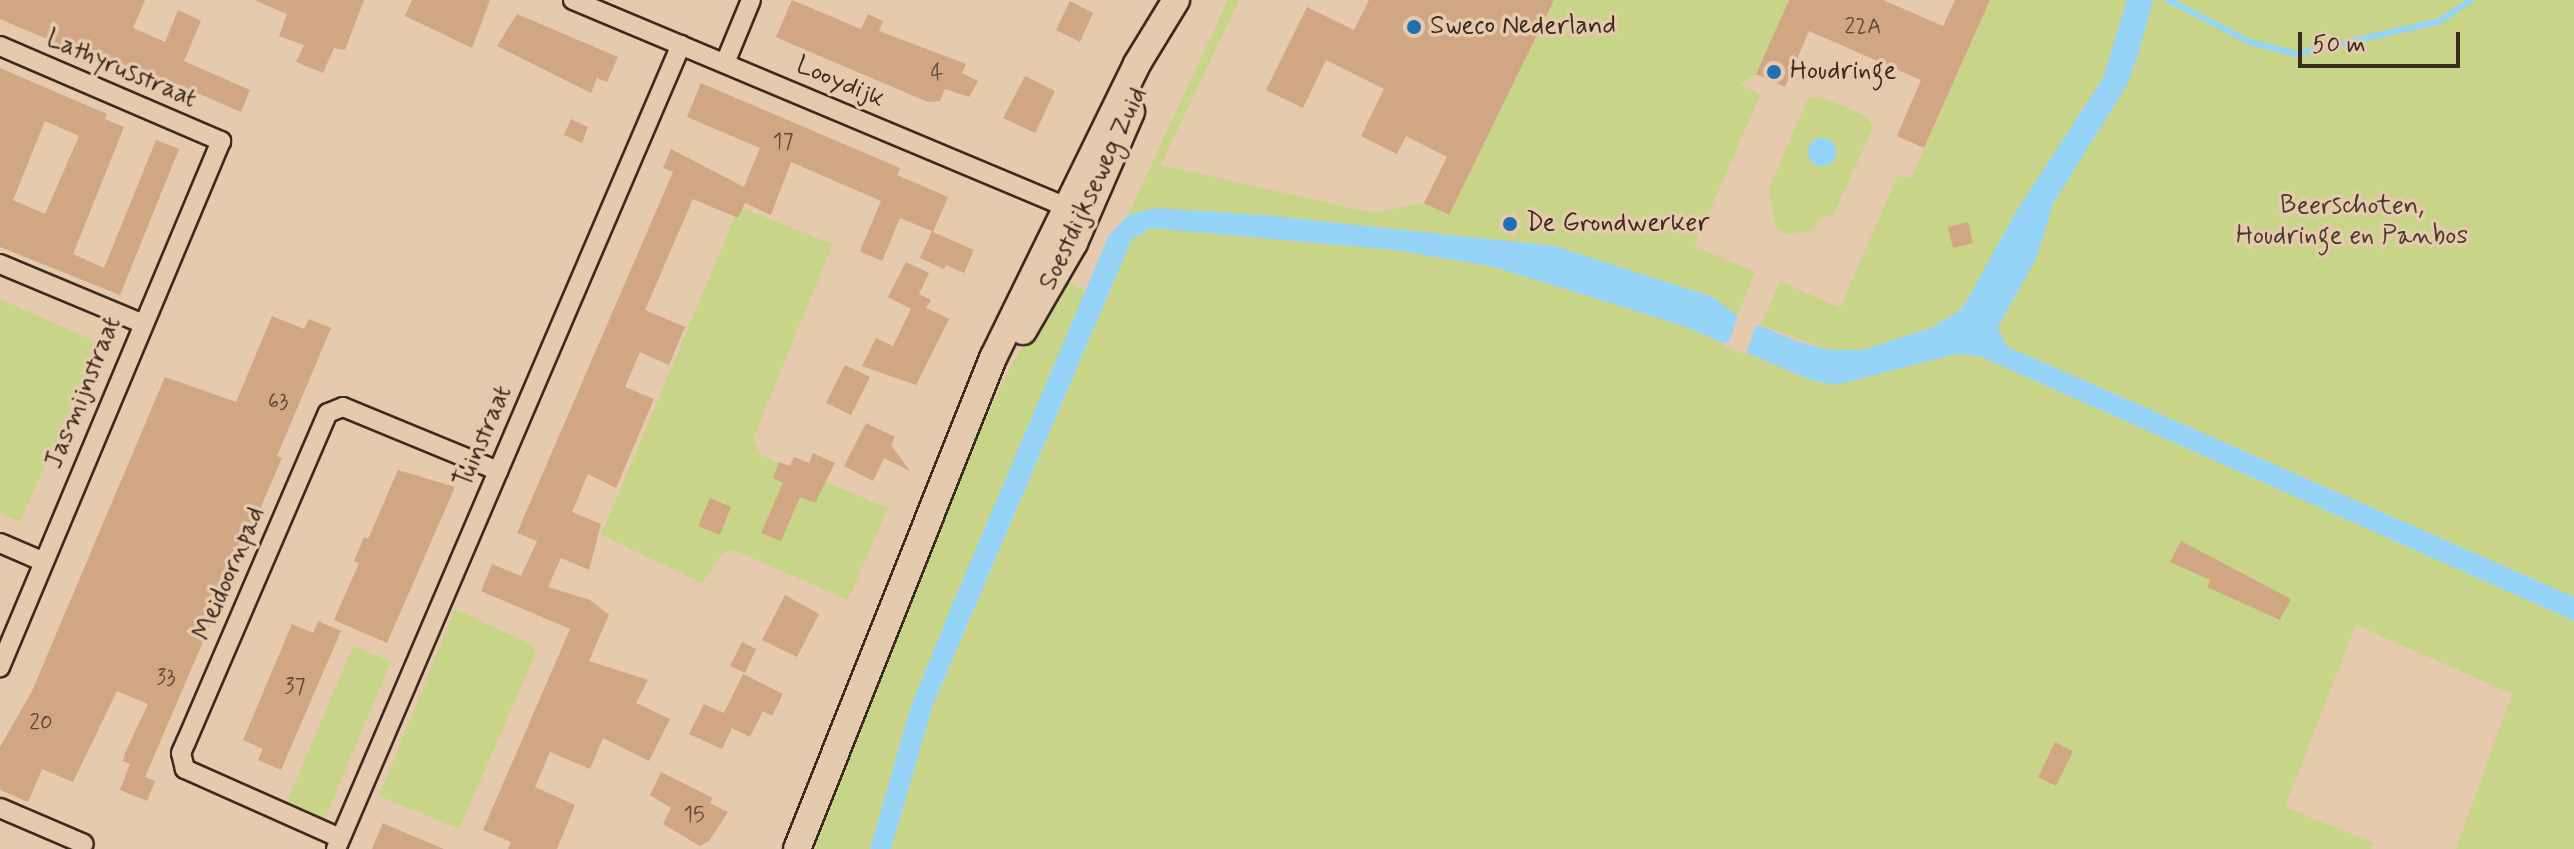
<!DOCTYPE html>
<html>
<head>
<meta charset="utf-8">
<style>
	body { margin:0 }
	#map { position:relative; width:2574px; height:849px; overflow:hidden; background:#e5caad; font-family:Mynerve,sans-serif }
	div>[style] { position:absolute }
	[style*='--x'] { left:calc(var(--x)*1px); top:calc(var(--y)*1px); width:calc(var(--w)*1px); rotate:calc(var(--a)*1deg) }
	.green>* { inset:0; background:#c8d589 }
	.water>* { inset:0; background:#96d4f7 }
	.round { border-radius:50% }
	.pier>* { inset:0; background:#e5caad }
	.stream>* { height:6px; margin:-3px; padding:0 3px; transform-origin:3px; border-radius:3px; background:#96d4f7 }
	.building>* { inset:0; background:#d0a683 }
	.roads { filter:drop-shadow(2px 0 #3b2a1e) drop-shadow(-2px 0 #3b2a1e) drop-shadow(0 2px #3b2a1e) drop-shadow(0 -2px #3b2a1e) }
	.street>* { height:18px; margin:-9px; padding:0 9px; transform-origin:9px; border-radius:9px; background:#e5caad }
	.secondary>* { height:26px; margin:-13px; padding:0 13px; transform-origin:13px; border-radius:13px; background:#e5caad }
	.dots>* { width:22px; height:22px; translate:-50% -50%; box-sizing:border-box; border:4px solid #e5caad; border-radius:50% }
	span { translate:-50% -50%; white-space:nowrap; text-align:center; line-height:1.15; -webkit-text-stroke:7px #e5caad; paint-order:stroke }
	.number-label { font-size:22px; color:#604937 }
	.number-label span { -webkit-text-stroke-width:0 }
	.poi-label { font-size:26px; color:#3b2a1e }
	.left { translate:0 -50%; text-align:left }
	.street-label { font-size:26px; color:#3b2a1e }
	.park-label { font-size:26px; color:#493b29 }
	.scale { position:absolute; left:2298px; top:32px; width:162px; height:36px; box-sizing:border-box; border:4px solid #3b2a1e; border-top:0; padding-left:10px; font-size:24px; line-height:28px; white-space:nowrap; color:#3b2a1e; -webkit-text-stroke:6px #e5caad; paint-order:stroke }
</style>
</head>
<body>
<div id="map">
	<div class="green">
		<i style="clip-path:polygon(1228px 0,1239px 0,1161px 165px,1373px 213px,1424px 203px,1448px 216px,1554px 0,1789px 0,1756px 74px,1740px 85px,1761px 94px,1694px 246px,1755px 272px,1737px 316px,1713px 297px,1555px 246px,1263px 215px,1155px 208px,1128px 215px)"></i>
		<i style="clip-path:polygon(1990px 0,2574px 0,2574px 597px,2006px 346px,1997px 328px,2046px 166px,1962px 309px,1931px 328px,1863px 350px,1830px 350px,1761px 325px,1780px 281px,1840px 308px,1898px 175px,1911px 179px)"></i>
		<i style="clip-path:polygon(1820px 96px,1868px 117px,1873px 128px,1833px 215px,1822px 218px,1812px 231px,1786px 234px,1775px 225px,1769px 189px,1807px 100px)"></i>
		<i style="clip-path:polygon(739px 207px,833px 244px,753px 439px,761px 455px,888px 508px,848px 600px,733px 550px,722px 553px,702px 583px,601px 535px)"></i>
		<i style="clip-path:polygon(1151px 228px,1395px 250px,1494px 267px,1680px 325px,1811px 380px,1836px 385px,1957px 354px,1979px 356px,2574px 621px,2574px 849px,2456px 849px,2512px 694px,2356px 625px,2285px 807px,2374px 843px,2371px 849px,891px 849px,933px 706px,1132px 239px)"></i>
		<i style="clip-path:polygon(1062px 279px,1086px 291px,910px 709px,870px 849px,810px 849px,959px 476px,1006px 375px)"></i>
		<i style="clip-path:polygon(0 299px,99px 343px,20px 522px,0 513px)"></i>
		<i style="clip-path:polygon(455px 609px,532px 645px,536px 653px,459px 829px,379px 796px)"></i>
		<i style="clip-path:polygon(353px 646px,391px 662px,323px 823px,285px 806px)"></i>
	</div>
	<div class="water">
		<i style="clip-path:polygon(2127px 0,2153px 0,2138px 56px,2126px 87px,2054px 202px,2036px 259px,1998px 327px,2006px 346px,2574px 597px,2574px 621px,1979px 356px,1957px 354px,1836px 385px,1811px 380px,1680px 325px,1494px 267px,1395px 250px,1151px 228px,1132px 239px,933px 705px,891px 849px,870px 849px,910px 709px,950px 610px,1109px 235px,1128px 215px,1155px 208px,1263px 215px,1555px 246px,1713px 297px,1737px 316px,1796px 341px,1830px 350px,1863px 350px,1931px 328px,1962px 309px,2017px 210px,2103px 78px)"></i>
		<i class="round" style="left:1808px;top:138px;width:28px;height:28px"></i>
	</div>
	<div class="pier">
		<i style="clip-path:polygon(1738px 315px,1761px 323px,1754px 329px,1746px 355px,1722px 345px,1730px 340px)"></i>
	</div>
	<div class="stream">
		<i style="--x:2168;--y:0;--w:92;--a:27.1"></i>
		<i style="--x:2250;--y:42;--w:48;--a:14.6"></i>
		<i style="--x:2296;--y:54;--w:148;--a:-12.9"></i>
		<i style="--x:2440;--y:21;--w:37;--a:-34"></i>
	</div>
	<div class="building">
		<i style="clip-path:polygon(0 0,145px 0,133px 28px,165px 42px,178px 10px,201px 21px,184px 61px,250px 90px,241px 112px,128px 63px,124px 72px,0 19px)"></i>
		<i style="clip-path:polygon(254px 0,364px 0,345px 50px,334px 48px,323px 73px,296px 62px,304px 45px,279px 36px,287px 14px)"></i>
		<i style="clip-path:polygon(412px 0,490px 0,472px 48px,405px 16px)"></i>
		<i style="clip-path:polygon(792px 0,861px 29px,868px 14px,883px 21px,879px 31px,966px 64px,962px 73px,978px 81px,969px 97px,945px 89px,940px 101px,928px 102px,794px 45px,776px 37px)"></i>
		<i style="clip-path:polygon(1369px 0,1554px 0,1449px 215px,1424px 203px,1447px 157px,1406px 136px,1397px 154px,1361px 136px,1384px 89px,1326px 60px,1303px 108px,1266px 90px,1307px 7px,1354px 30px)"></i>
		<i style="clip-path:polygon(1789px 0,1883px 0,1943px 26px,1955px 0,1990px 0,1924px 148px,1897px 136px,1921px 80px,1809px 31px,1785px 87px,1756px 74px)"></i>
		<i style="clip-path:polygon(1070px 1px,1093px 13px,1080px 42px,1056px 30px)"></i>
		<i style="clip-path:polygon(517px 14px,618px 57px,607px 82px,597px 78px,591px 93px,497px 46px)"></i>
		<i style="clip-path:polygon(evenodd,0 68px,107px 114px,105px 119px,124px 127px,73px 254px,104px 268px,156px 140px,179px 149px,120px 295px,0 247px,0 68px,45px 121px,79px 136px,45px 214px,13px 200px,45px 121px)"></i>
		<i style="clip-path:polygon(1025px 76px,1055px 91px,1035px 133px,1003px 118px)"></i>
		<i style="clip-path:polygon(701px 83px,900px 168px,897px 175px,948px 197px,933px 232px,974px 250px,964px 273px,946px 265px,944px 269px,920px 258px,932px 231px,900px 218px,882px 261px,863px 253px,860px 251px,881px 201px,791px 162px,771px 215px,745px 203px,738px 218px,693px 199px,645px 310px,685px 327px,669px 365px,640px 352px,625px 387px,654px 399px,616px 488px,588px 474px,572px 512px,601px 524px,589px 570px,561px 558px,548px 587px,590px 600px,609px 615px,589px 661px,648px 680px,636px 703px,670px 719px,649px 761px,603px 738px,590px 769px,550px 752px,535px 787px,575px 805px,557px 849px,508px 849px,511px 842px,483px 830px,570px 629px,481px 591px,492px 564px,521px 576px,537px 541px,517px 533px,673px 172px,663px 168px,671px 149px,744px 187px,760px 148px,687px 117px)"></i>
		<i style="clip-path:polygon(571px 119px,588px 127px,582px 143px,564px 135px)"></i>
		<i style="clip-path:polygon(1968px 222px,1973px 243px,1953px 248px,1948px 227px)"></i>
		<i style="clip-path:polygon(906px 262px,929px 273px,919px 294px,931px 300px,926px 308px,949px 319px,916px 385px,862px 366px,876px 338px,893px 346px,911px 309px,888px 297px)"></i>
		<i style="clip-path:polygon(272px 316px,304px 329px,309px 319px,331px 328px,277px 456px,282px 458px,145px 777px,155px 781px,147px 801px,120px 790px,130px 764px,123px 761px,125px 753px,148px 704px,117px 691px,73px 782px,42px 769px,28px 802px,0 790px,0 747px,32px 691px,165px 377px,236px 402px)"></i>
		<i style="clip-path:polygon(845px 365px,870px 377px,851px 415px,826px 403px)"></i>
		<i style="clip-path:polygon(866px 423px,895px 437px,891px 445px,910px 471px,884px 458px,873px 481px,844px 466px)"></i>
		<i style="clip-path:polygon(813px 453px,835px 463px,815px 503px,800px 497px,781px 541px,761px 533px,783px 483px,773px 478px,779px 462px,790px 466px,794px 457px,809px 463px)"></i>
		<i style="clip-path:polygon(398px 470px,455px 487px,387px 643px,334px 620px,359px 563px,354px 561px,364px 537px,368px 539px)"></i>
		<i style="clip-path:polygon(710px 498px,731px 507px,720px 535px,698px 526px)"></i>
		<i style="clip-path:polygon(2181px 541px,2291px 599px,2280px 620px,2207px 587px,2210px 580px,2170px 562px)"></i>
		<i style="clip-path:polygon(785px 595px,819px 614px,797px 657px,762px 640px)"></i>
		<i style="clip-path:polygon(318px 621px,341px 631px,281px 770px,258px 760px,263px 749px,243px 740px,292px 624px,313px 633px)"></i>
		<i style="clip-path:polygon(742px 642px,756px 649px,745px 673px,730px 666px)"></i>
		<i style="clip-path:polygon(743px 674px,783px 694px,772px 716px,763px 711px,750px 737px,732px 728px,722px 749px,689px 734px,704px 704px,724px 713px)"></i>
		<i style="clip-path:polygon(2055px 742px,2073px 751px,2056px 786px,2038px 777px)"></i>
		<i style="clip-path:polygon(661px 772px,713px 798px,710px 803px,728px 812px,709px 841px,700px 846px,663px 824px,671px 808px,650px 795px)"></i>
		<i style="clip-path:polygon(383px 823px,401px 831px,444px 849px,372px 849px)"></i>
	</div>
	<div class="roads">
		<div class="street">
			<i style="--x:573;--y:0;--w:545;--a:22.76"></i>
			<i style="--x:0;--y:46;--w:241;--a:23.3"></i>
			<i style="--x:221;--y:141;--w:571;--a:112.79"></i>
			<i style="--x:725;--y:63;--w:68;--a:-67.6"></i>
			<i style="--x:0;--y:264;--w:153;--a:22.7"></i>
			<i style="--x:0;--y:543;--w:46;--a:23.2"></i>
			<i style="--x:0;--y:808;--w:91;--a:23.2"></i>
			<i style="--x:340;--y:838;--w:170;--a:-156"></i>
			<i style="--x:185;--y:769;--w:16;--a:-104"></i>
			<i style="--x:181;--y:753;--w:12;--a:-66"></i>
			<i style="--x:186;--y:742;--w:358;--a:-66.7"></i>
			<i style="--x:328;--y:413;--w:16;--a:-22"></i>
			<i style="--x:343;--y:407;--w:168;--a:22.4"></i>
			<i style="--x:336;--y:849;--w:875;--a:-66.78"></i>
		</div>
		<div class="secondary">
			<i style="--x:1023;--y:331;--w:102;--a:-59.9"></i>
			<i style="--x:1074;--y:243;--w:143;--a:-66.5"></i>
			<i style="--x:797;--y:849;--w:529;--a:-68.24"></i>
			<i style="--x:993;--y:358;--w:327;--a:-63.9"></i>
			<i style="--x:1137;--y:64;--w:75;--a:-58.6"></i>
		</div>
	</div>
	<div class="dots">
		<i style="left:1414px;top:27px;background:#1f6fb2"></i>
		<i style="left:1774px;top:72px;background:#1f6fb2"></i>
		<i style="left:1510px;top:224px;background:#1f6fb2"></i>
	</div>
	<div class="number-label">
		<span style="left:1863px;top:28px">22A</span>
		<span style="left:937px;top:74px">4</span>
		<span style="left:783px;top:143px">17</span>
		<span style="left:278px;top:403px">63</span>
		<span style="left:166px;top:679px">33</span>
		<span style="left:295px;top:688px">37</span>
		<span style="left:41px;top:724px">20</span>
		<span style="left:694px;top:816px">15</span>
	</div>
	<div class="poi-label">
		<span class="left" style="left:1430px;top:27px">Sweco Nederland</span>
		<span class="left" style="left:1790px;top:72px">Houdringe</span>
		<span class="left" style="left:1526px;top:224px">De Grondwerker</span>
	</div>
	<div class="street-label">
		<span style="left:121px;top:70px;rotate:23deg">Lathyrusstraat</span>
		<span style="left:840px;top:83px;rotate:23deg">Looydijk</span>
		<span style="left:1094px;top:189px;rotate:-65deg">Soestdijkseweg Zuid</span>
		<span style="left:84px;top:393px;rotate:-68deg">Jasmijnstraat</span>
		<span style="left:484px;top:437px;rotate:-67deg">Tuinstraat</span>
		<span style="left:230px;top:574px;rotate:-67deg">Meidoornpad</span>
	</div>
	<div class="park-label">
		<span style="left:2352px;top:222px">Beerschoten,<br>Houdringe en Panbos</span>
	</div>
	<div class="scale">50 m</div>
</div>
</body>
</html>
